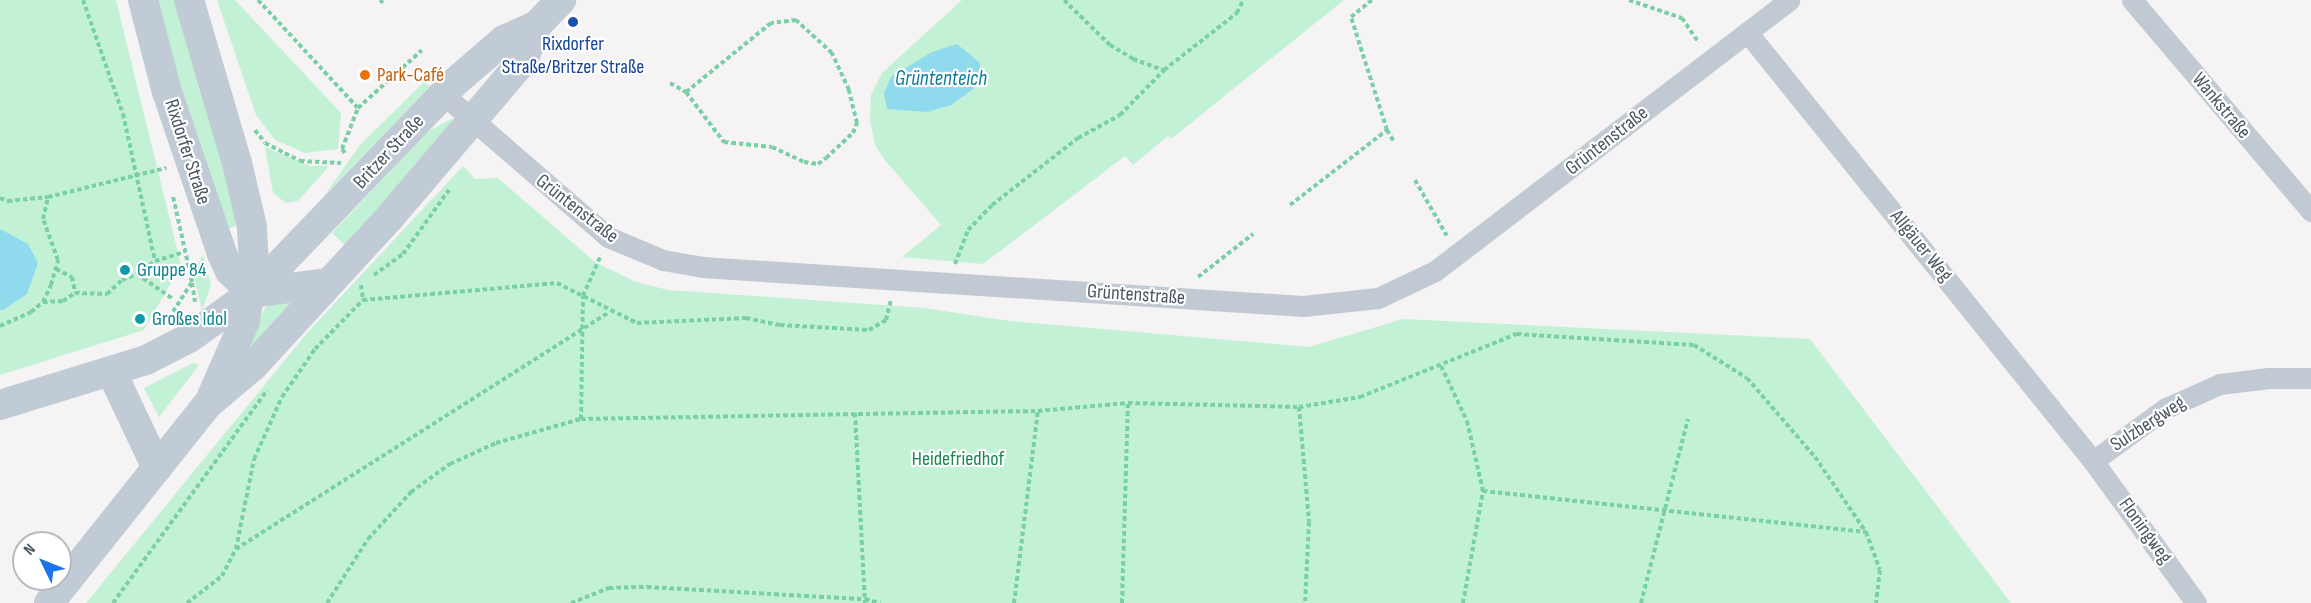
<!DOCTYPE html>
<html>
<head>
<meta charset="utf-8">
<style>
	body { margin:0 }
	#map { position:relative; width:2311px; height:603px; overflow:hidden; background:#f5f3f3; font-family:"Sofia Sans Condensed",sans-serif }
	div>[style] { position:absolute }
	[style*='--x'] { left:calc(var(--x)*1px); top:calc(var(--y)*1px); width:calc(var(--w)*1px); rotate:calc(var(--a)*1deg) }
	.green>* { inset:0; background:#c3f1d5 }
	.water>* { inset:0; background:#90daee }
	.path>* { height:4px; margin-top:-2px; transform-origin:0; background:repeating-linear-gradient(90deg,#7ad0a6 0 4.5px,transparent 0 7.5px) }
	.street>* { height:21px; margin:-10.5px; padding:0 10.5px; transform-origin:10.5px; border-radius:10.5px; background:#c1cad2 }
	.secondary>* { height:30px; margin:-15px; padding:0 15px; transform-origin:15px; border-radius:15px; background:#c1cbd6 }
	.dots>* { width:16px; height:16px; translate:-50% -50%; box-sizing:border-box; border:3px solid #fff; border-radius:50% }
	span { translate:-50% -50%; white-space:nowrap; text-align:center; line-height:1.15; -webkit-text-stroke:4.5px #fff; paint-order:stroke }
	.transit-label { font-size:20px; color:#164399 }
	.food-label { font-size:20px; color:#c56008 }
	.left { translate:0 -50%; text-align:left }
	.street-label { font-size:20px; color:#4a5661 }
	.culture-label { font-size:20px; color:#0d838f }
	.park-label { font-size:20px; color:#17864f }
	.water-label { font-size:21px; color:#0c7c9b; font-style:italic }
	.north { position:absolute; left:12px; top:531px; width:60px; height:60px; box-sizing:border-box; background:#fff; border:2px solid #b7bbc0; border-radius:50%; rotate:313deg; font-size:16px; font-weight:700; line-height:24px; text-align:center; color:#4a5661 }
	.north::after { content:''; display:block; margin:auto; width:21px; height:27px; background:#1a73e8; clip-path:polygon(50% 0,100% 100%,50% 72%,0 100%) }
</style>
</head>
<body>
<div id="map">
	<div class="green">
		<i style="clip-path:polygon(0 0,116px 0,181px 265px,144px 330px,0 375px)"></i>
		<i style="clip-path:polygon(151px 0,176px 0,205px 95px,238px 225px,227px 229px)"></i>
		<i style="clip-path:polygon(217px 0,235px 0,341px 113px,338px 149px,305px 153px,275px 140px,256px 115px)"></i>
		<i style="clip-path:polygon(962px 0,1344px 0,1171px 139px,1168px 136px,1133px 165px,1125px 156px,983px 264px,902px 257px,941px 225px,884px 159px,875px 145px,870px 120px,871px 95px,882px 73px)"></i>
		<i style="clip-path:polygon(424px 82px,430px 86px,324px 196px,360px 145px)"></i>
		<i style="clip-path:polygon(451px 119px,455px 120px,347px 247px,332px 233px,427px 132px)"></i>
		<i style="clip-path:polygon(265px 147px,310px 166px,329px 166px,298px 201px,286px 203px,273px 193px)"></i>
		<i style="clip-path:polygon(463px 166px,475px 179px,498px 178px,595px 262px,636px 282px,668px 290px,924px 308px,1010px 321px,1309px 347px,1403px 319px,1810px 339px,2011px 603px,86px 603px,307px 333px)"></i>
		<i style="clip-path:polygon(203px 255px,211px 285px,202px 311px,193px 272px)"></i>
		<i style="clip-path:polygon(271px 296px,296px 301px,257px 345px,248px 344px)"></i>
		<i style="clip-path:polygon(193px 363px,199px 365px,159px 417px,144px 388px)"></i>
	</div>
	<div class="water">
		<i style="clip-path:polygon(957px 44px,980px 63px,980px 76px,973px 89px,951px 105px,927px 112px,887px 109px,884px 93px,891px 77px,932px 52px)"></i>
		<i style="clip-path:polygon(0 229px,28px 244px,38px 263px,27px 294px,3px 310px,0 310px)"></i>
	</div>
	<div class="path">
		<i style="--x:83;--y:0;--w:121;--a:70.7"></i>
		<i style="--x:123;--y:114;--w:150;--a:77.7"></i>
		<i style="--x:258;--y:0;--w:147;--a:47.2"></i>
		<i style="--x:1064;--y:0;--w:64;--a:44.4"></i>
		<i style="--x:1110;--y:45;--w:27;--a:31"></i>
		<i style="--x:1133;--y:59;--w:33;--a:20"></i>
		<i style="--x:1629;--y:0;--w:56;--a:18.8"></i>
		<i style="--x:1682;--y:18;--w:30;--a:56"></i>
		<i style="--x:380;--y:3;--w:4;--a:-45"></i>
		<i style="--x:549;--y:62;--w:15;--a:42"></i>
		<i style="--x:670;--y:83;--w:18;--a:29"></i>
		<i style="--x:686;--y:92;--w:63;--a:52.8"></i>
		<i style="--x:724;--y:142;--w:48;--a:5.9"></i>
		<i style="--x:772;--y:147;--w:35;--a:25"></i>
		<i style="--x:804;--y:162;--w:14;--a:8"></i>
		<i style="--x:818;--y:164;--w:10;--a:-37"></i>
		<i style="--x:826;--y:158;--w:37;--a:-43"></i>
		<i style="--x:853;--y:133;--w:11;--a:-68"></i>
		<i style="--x:857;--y:123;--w:34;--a:-104"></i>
		<i style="--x:849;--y:90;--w:41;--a:-114.7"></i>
		<i style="--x:832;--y:53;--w:49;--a:-137.5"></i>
		<i style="--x:796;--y:20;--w:25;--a:173"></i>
		<i style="--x:771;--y:23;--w:109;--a:140.9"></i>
		<i style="--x:255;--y:130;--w:16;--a:52"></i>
		<i style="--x:265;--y:143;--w:39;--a:27"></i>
		<i style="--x:300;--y:161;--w:41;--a:2.8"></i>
		<i style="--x:1387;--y:130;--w:14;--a:60"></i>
		<i style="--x:345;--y:153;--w:5;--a:-127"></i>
		<i style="--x:342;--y:149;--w:44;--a:-68.7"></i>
		<i style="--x:358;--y:108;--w:86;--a:-42.2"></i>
		<i style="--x:1415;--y:180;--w:64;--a:60.3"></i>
		<i style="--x:0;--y:198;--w:9;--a:21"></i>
		<i style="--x:8;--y:201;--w:40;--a:-5.7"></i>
		<i style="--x:48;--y:197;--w:122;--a:-13.8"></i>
		<i style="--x:1290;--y:205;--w:123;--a:-37.7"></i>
		<i style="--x:1387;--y:130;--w:119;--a:-107.7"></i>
		<i style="--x:1351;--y:17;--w:27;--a:-39"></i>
		<i style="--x:955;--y:264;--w:36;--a:-69"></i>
		<i style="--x:968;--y:230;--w:35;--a:-46"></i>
		<i style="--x:992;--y:205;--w:109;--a:-37.9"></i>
		<i style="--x:1078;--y:138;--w:48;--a:-28.7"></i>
		<i style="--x:1120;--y:115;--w:63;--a:-45.6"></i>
		<i style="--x:1164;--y:70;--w:93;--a:-38"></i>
		<i style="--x:1237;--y:13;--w:14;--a:-65"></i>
		<i style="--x:56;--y:269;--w:18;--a:27"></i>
		<i style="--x:72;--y:277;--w:16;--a:79"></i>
		<i style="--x:137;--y:274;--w:22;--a:-36"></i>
		<i style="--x:155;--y:261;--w:28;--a:-17"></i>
		<i style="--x:374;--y:275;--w:36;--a:-36"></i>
		<i style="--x:403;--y:254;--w:79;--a:-54.3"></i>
		<i style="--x:1198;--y:277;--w:70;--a:-38"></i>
		<i style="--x:192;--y:283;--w:19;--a:81"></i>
		<i style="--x:361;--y:285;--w:15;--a:82"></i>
		<i style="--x:363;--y:300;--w:195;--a:-5"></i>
		<i style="--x:557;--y:283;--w:89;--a:26.6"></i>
		<i style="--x:637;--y:323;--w:109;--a:-2.6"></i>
		<i style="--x:746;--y:318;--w:35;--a:12"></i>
		<i style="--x:780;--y:325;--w:89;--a:3.2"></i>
		<i style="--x:869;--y:330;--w:20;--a:-30"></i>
		<i style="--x:886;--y:320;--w:21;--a:-76"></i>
		<i style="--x:75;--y:293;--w:32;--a:2"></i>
		<i style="--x:107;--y:294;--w:21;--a:-43"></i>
		<i style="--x:122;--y:280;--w:16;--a:-22"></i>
		<i style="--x:137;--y:274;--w:44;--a:34.8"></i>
		<i style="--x:43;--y:302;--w:20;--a:-3"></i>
		<i style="--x:63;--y:301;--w:14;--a:-34"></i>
		<i style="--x:169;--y:318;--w:43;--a:-57.4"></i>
		<i style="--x:192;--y:282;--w:88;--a:-102.5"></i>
		<i style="--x:0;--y:326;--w:34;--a:-24"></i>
		<i style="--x:31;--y:312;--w:16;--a:-40"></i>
		<i style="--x:43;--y:302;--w:19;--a:-65"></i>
		<i style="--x:51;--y:285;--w:26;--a:-74"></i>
		<i style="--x:58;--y:260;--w:44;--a:-110.1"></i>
		<i style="--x:43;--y:219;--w:23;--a:-77"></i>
		<i style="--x:1441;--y:366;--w:61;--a:64.7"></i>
		<i style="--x:1467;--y:421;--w:72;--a:77.1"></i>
		<i style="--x:1483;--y:491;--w:385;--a:6.1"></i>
		<i style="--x:1299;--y:407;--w:115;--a:85"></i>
		<i style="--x:1309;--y:522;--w:81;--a:92.8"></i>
		<i style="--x:855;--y:413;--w:190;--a:87"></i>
		<i style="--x:581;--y:419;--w:123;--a:-89.1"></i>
		<i style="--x:583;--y:296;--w:45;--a:-66.3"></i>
		<i style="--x:236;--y:549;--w:442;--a:-32.4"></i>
		<i style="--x:113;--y:603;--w:263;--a:-54.1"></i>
		<i style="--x:187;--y:603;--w:44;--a:-37.6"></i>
		<i style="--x:222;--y:576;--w:30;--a:-63"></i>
		<i style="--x:236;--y:549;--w:92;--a:-78.7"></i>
		<i style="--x:254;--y:459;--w:68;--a:-65.7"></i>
		<i style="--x:282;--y:397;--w:58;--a:-55.5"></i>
		<i style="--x:315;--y:349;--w:69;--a:-45.6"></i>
		<i style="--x:327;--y:603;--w:76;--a:-57.4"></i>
		<i style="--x:368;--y:539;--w:64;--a:-47.5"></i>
		<i style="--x:411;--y:492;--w:48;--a:-35.7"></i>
		<i style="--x:450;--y:464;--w:51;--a:-24.5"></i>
		<i style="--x:496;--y:443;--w:88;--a:-15.8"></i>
		<i style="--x:581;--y:419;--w:457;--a:-1"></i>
		<i style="--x:1038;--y:411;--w:90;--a:-5.1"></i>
		<i style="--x:1128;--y:403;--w:171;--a:1.3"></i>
		<i style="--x:1299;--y:407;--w:62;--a:-9.3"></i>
		<i style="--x:1360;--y:397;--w:169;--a:-21.9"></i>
		<i style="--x:1517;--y:334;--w:177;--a:3.6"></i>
		<i style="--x:1694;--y:345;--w:62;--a:31.9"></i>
		<i style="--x:1747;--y:378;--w:104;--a:49.3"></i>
		<i style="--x:1815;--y:457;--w:91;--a:55.8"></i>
		<i style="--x:1866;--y:532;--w:40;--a:69.8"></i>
		<i style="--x:1880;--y:570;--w:33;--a:97"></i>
		<i style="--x:571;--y:603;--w:41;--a:-21.5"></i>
		<i style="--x:609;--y:588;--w:38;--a:-2"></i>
		<i style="--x:647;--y:587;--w:218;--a:3.2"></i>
		<i style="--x:865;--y:599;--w:16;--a:15"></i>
		<i style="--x:1014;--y:603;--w:193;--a:-82.9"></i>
		<i style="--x:1122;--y:603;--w:200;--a:-88.3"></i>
		<i style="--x:1463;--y:603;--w:114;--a:-79.9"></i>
		<i style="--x:1641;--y:603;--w:190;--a:-75.7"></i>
	</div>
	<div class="street">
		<i style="--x:2132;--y:0;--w:277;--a:49.7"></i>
		<i style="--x:1747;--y:32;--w:551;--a:51.11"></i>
		<i style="--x:2093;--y:461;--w:175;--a:54"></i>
		<i style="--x:443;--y:94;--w:218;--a:40.9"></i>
		<i style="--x:608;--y:237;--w:60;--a:22.7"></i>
		<i style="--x:663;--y:260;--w:40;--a:10"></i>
		<i style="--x:702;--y:267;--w:602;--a:3.71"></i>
		<i style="--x:1303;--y:306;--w:75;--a:-6.1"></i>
		<i style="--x:1378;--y:298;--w:63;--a:-25.3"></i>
		<i style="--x:1435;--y:271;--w:446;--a:-37.4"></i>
		<i style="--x:2093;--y:461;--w:90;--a:-36"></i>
		<i style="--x:2166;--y:408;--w:59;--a:-24"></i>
		<i style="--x:2220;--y:384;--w:49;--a:-7"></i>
		<i style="--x:2269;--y:378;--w:42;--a:0"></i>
	</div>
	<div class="secondary">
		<i style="--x:143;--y:0;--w:95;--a:75.4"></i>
		<i style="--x:167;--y:92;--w:171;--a:71.2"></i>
		<i style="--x:222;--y:254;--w:19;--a:65"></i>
		<i style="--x:230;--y:271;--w:31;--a:45"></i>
		<i style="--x:189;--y:0;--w:170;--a:73.6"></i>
		<i style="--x:237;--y:163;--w:66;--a:76.8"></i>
		<i style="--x:252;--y:227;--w:40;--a:87.1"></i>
		<i style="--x:254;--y:267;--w:55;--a:99.5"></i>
		<i style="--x:245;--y:321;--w:82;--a:113.7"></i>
		<i style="--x:252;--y:293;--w:77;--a:-7.5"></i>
		<i style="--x:112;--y:373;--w:105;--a:64.7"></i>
		<i style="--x:0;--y:405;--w:153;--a:-17.1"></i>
		<i style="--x:146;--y:360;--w:48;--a:-27.1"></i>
		<i style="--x:189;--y:338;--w:77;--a:-35.5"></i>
		<i style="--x:252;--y:293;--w:291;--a:-46.1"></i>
		<i style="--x:454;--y:83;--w:66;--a:-40.7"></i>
		<i style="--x:504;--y:40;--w:36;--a:-24"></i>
		<i style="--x:537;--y:25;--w:35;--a:-46"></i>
		<i style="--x:49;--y:603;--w:255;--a:-51.4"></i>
		<i style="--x:208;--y:404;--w:59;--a:-40.2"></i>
		<i style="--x:253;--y:366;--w:202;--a:-47.4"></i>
		<i style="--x:390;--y:217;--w:205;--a:-49.6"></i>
		<i style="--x:523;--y:61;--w:39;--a:-69"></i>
	</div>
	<div class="dots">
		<i style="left:573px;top:22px;background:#1a4fb4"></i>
		<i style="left:365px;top:75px;background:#e8710a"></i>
		<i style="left:125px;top:270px;background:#0f9aa8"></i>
		<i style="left:140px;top:319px;background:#0f9aa8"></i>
	</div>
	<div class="transit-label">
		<span style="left:573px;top:56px">Rixdorfer<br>Straße/Britzer Straße</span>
	</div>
	<div class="food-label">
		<span class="left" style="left:377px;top:75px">Park-Café</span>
	</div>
	<div class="street-label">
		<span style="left:2221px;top:106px;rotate:50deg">Wankstraße</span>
		<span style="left:1607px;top:141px;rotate:-38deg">Grüntenstraße</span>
		<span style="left:187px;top:152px;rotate:72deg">Rixdorfer Straße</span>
		<span style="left:389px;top:152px;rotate:-47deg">Britzer Straße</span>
		<span style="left:577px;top:209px;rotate:38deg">Grüntenstraße</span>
		<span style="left:1921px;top:246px;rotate:51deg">Allgäuer Weg</span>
		<span style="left:1136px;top:295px;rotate:4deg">Grüntenstraße</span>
		<span style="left:2148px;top:424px;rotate:-33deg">Sulzbergweg</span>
		<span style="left:2145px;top:531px;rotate:54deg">Floningweg</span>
	</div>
	<div class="culture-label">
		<span class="left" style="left:137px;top:270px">Gruppe 84</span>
		<span class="left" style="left:152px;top:319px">Großes Idol</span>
	</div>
	<div class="park-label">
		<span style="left:958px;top:459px">Heidefriedhof</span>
	</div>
	<div class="water-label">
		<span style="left:941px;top:79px">Grüntenteich</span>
	</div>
	<div class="north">N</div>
</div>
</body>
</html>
